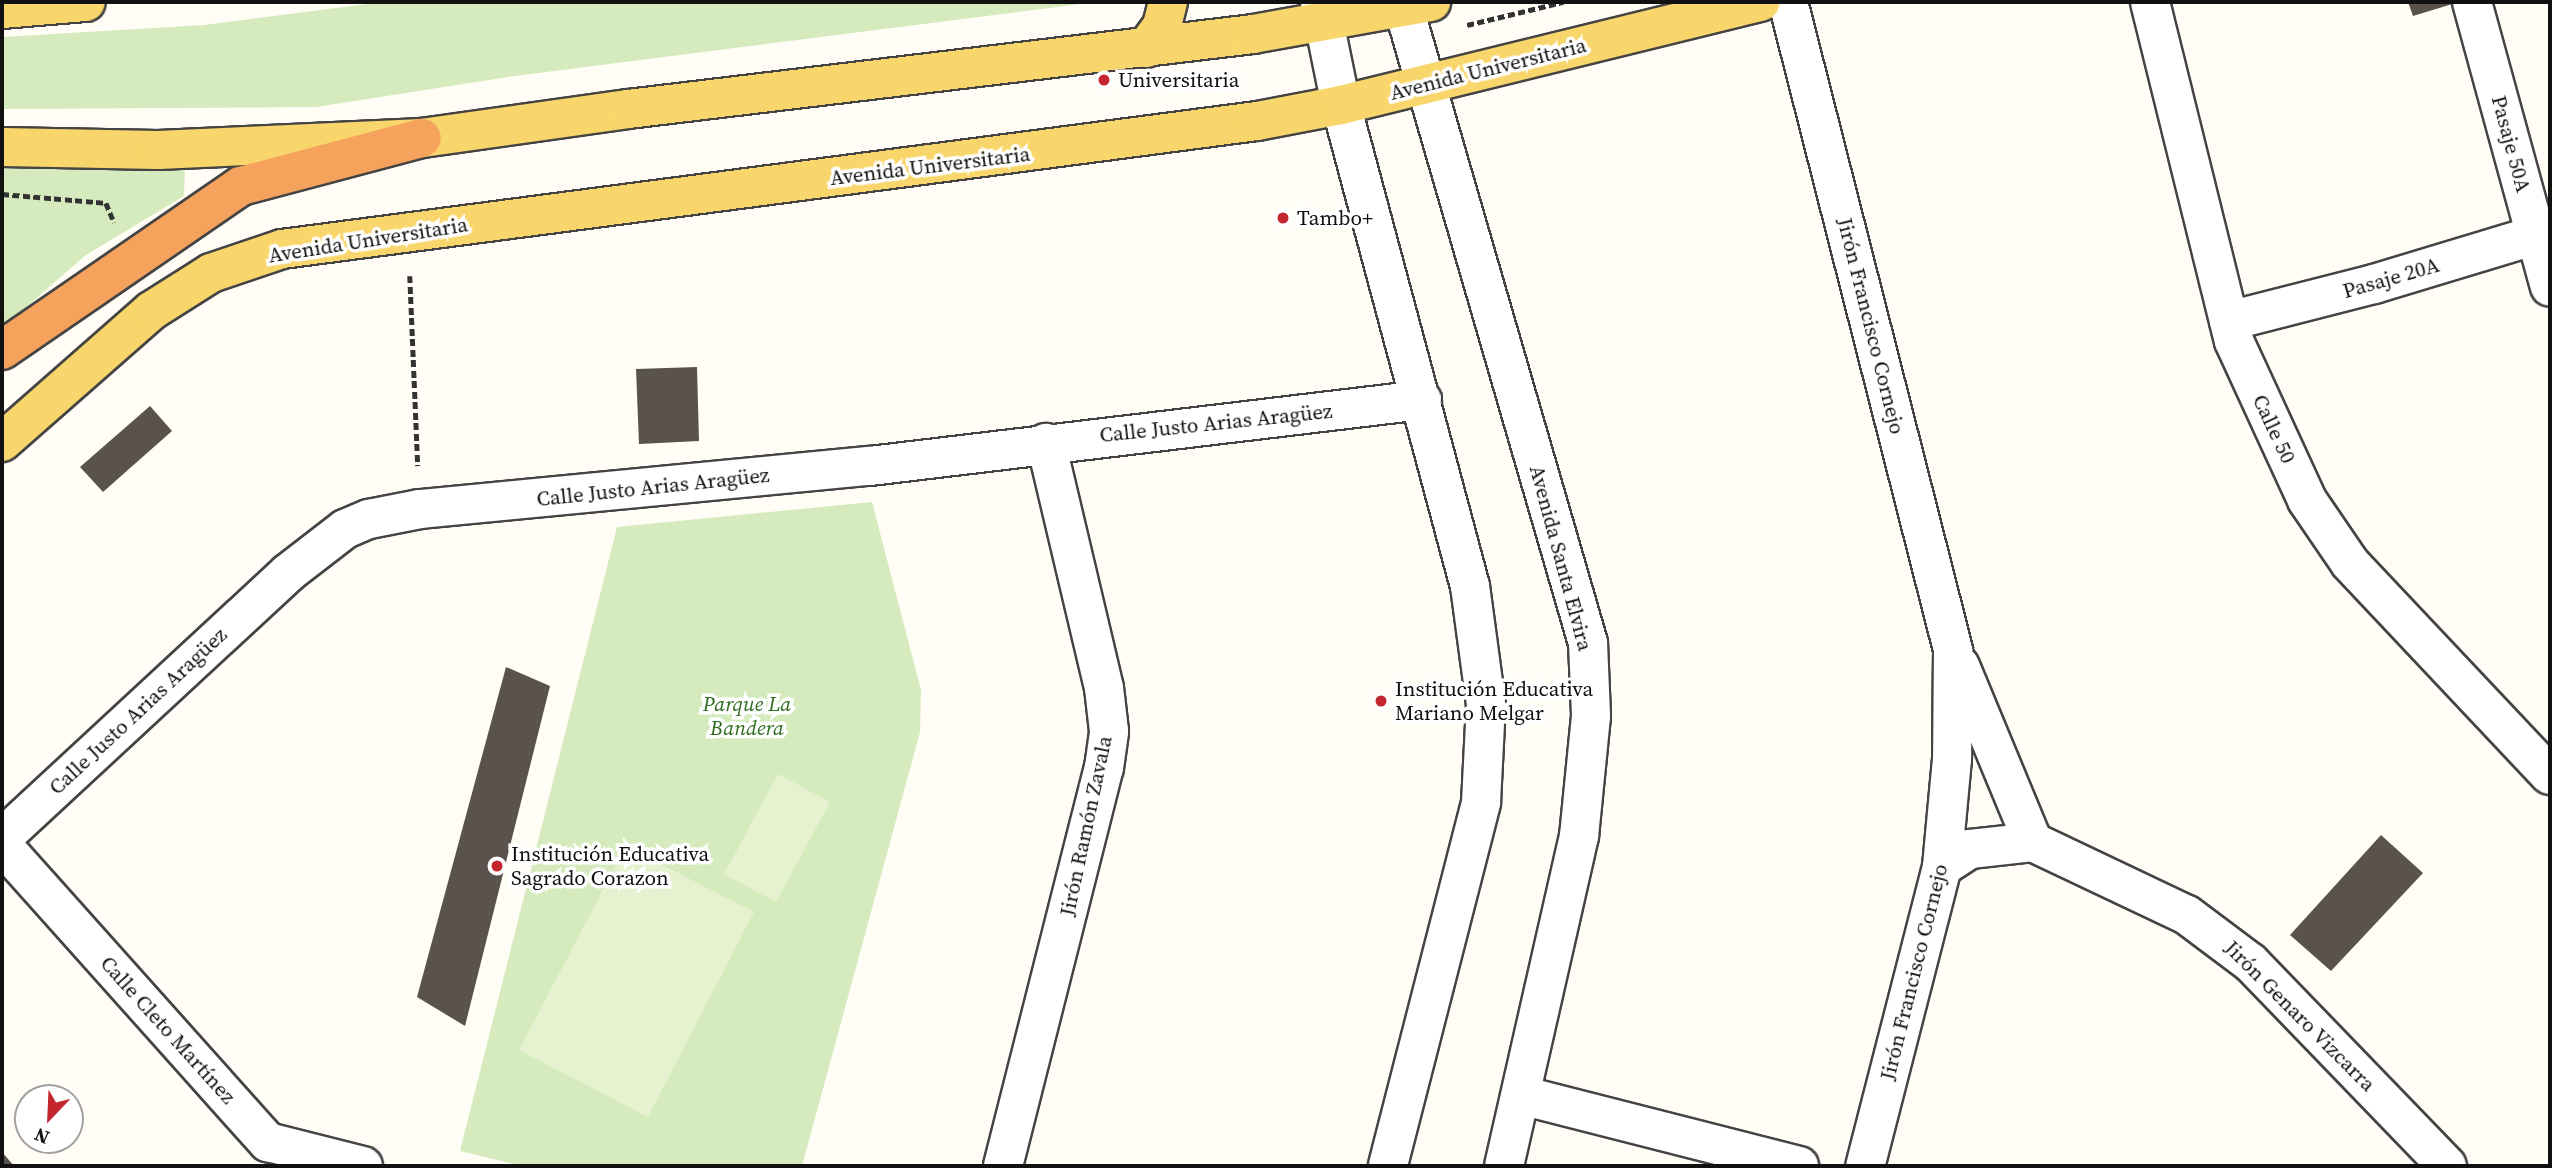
<!DOCTYPE html>
<html>
<head>
<meta charset="utf-8">
<style>
	body { margin:0 }
	#map { position:relative; width:2552px; height:1168px; overflow:hidden; background:#fffdf5; font-family:"Source Serif 4",serif }
	div>[style] { position:absolute }
	[style*='--x'] { left:calc(var(--x)*1px); top:calc(var(--y)*1px); width:calc(var(--w)*1px); rotate:calc(var(--a)*1deg) }
	.green>* { inset:0; background:#d5ebbd }
	.pitch>* { inset:0; background:#e6f2cf }
	.building>* { inset:0; background:#5a524d }
	.path>* { height:4.5px; margin-top:-2.25px; transform-origin:0; background:repeating-linear-gradient(90deg,#333 0 7px,transparent 0 10.5px) }
	.roads { filter:drop-shadow(2px 0 #444) drop-shadow(-2px 0 #444) drop-shadow(0 2px #444) drop-shadow(0 -2px #444) }
	.minor>* { height:38px; margin:-19px; padding:0 19px; transform-origin:19px; border-radius:19px; background:#fff }
	.major>* { height:38px; margin:-19px; padding:0 19px; transform-origin:19px; border-radius:19px; background:#f9d66b }
	.highway>* { height:38px; margin:-19px; padding:0 19px; transform-origin:19px; border-radius:19px; background:#f5a25d }
	.dots>* { width:19px; height:19px; translate:-50% -50%; box-sizing:border-box; border:4px solid #fff; border-radius:50% }
	span { translate:-50% -50%; white-space:nowrap; text-align:center; line-height:1.15; -webkit-text-stroke:7px #fff; paint-order:stroke }
	.street-label { font-size:21px; color:#111 }
	.poi-label { font-size:21px; color:#111 }
	.left { translate:0 -50%; text-align:left }
	.park-label { font-size:21px; color:#2f6b1f; font-style:italic }
	.frame { position:absolute; inset:0; border:4px solid #111; pointer-events:none }
	.north { position:absolute; left:14px; top:1084px; width:70px; height:70px; box-sizing:border-box; background:#fff; border:2px solid #a0a0a0; border-radius:50%; rotate:203deg; font-size:19px; font-weight:700; line-height:28px; text-align:center; color:#111 }
	.north::after { content:''; display:block; margin:auto; width:24px; height:32px; background:#c4262e; clip-path:polygon(50% 0,100% 100%,50% 72%,0 100%) }
</style>
</head>
<body>
<div id="map">
	<div class="green">
		<i style="clip-path:polygon(383px 2px,1096px 2px,515px 76px,316px 107px,2px 109px,2px 37px,204px 25px)"></i>
		<i style="clip-path:polygon(2px 161px,185px 164px,184px 196px,86px 255px,2px 328px)"></i>
		<i style="clip-path:polygon(872px 502px,921px 690px,920px 732px,802px 1166px,522px 1166px,460px 1151px,617px 527px)"></i>
	</div>
	<div class="pitch">
		<i style="clip-path:polygon(778px 774px,830px 802px,776px 902px,724px 874px)"></i>
		<i style="clip-path:polygon(626px 846px,754px 912px,648px 1117px,519px 1050px)"></i>
	</div>
	<div class="building">
		<i style="clip-path:polygon(2408px 2px,2459px 2px,2413px 16px)"></i>
		<i style="clip-path:polygon(697px 367px,699px 441px,639px 444px,636px 369px)"></i>
		<i style="clip-path:polygon(150px 406px,172px 431px,103px 492px,80px 467px)"></i>
		<i style="clip-path:polygon(506px 667px,550px 686px,465px 1026px,417px 997px)"></i>
		<i style="clip-path:polygon(2381px 835px,2423px 873px,2331px 971px,2290px 935px)"></i>
		<i style="clip-path:polygon(2px 1152px,14px 1166px,2px 1166px)"></i>
	</div>
	<div class="path">
		<i style="--x:1467;--y:25;--w:99;--a:-13.5"></i>
		<i style="--x:2;--y:194;--w:104;--a:4.9"></i>
		<i style="--x:106;--y:203;--w:21;--a:67"></i>
		<i style="--x:410;--y:276;--w:190;--a:87.6"></i>
	</div>
	<div class="roads">
		<div class="minor">
			<i style="--x:1320;--y:2;--w:105;--a:78.5"></i>
			<i style="--x:1341;--y:105;--w:498;--a:75"></i>
			<i style="--x:1470;--y:586;--w:119;--a:82.3"></i>
			<i style="--x:1486;--y:704;--w:99;--a:92.9"></i>
			<i style="--x:1481;--y:803;--w:375;--a:104.4"></i>
			<i style="--x:1402;--y:2;--w:667;--a:73.82"></i>
			<i style="--x:1588;--y:643;--w:73;--a:87.6"></i>
			<i style="--x:1591;--y:716;--w:121;--a:95.7"></i>
			<i style="--x:1579;--y:836;--w:338;--a:102.8"></i>
			<i style="--x:1788;--y:2;--w:669;--a:75.71"></i>
			<i style="--x:1953;--y:650;--w:109;--a:90.5"></i>
			<i style="--x:1952;--y:759;--w:108;--a:95.3"></i>
			<i style="--x:1942;--y:867;--w:309;--a:104.4"></i>
			<i style="--x:2150;--y:2;--w:349;--a:76.1"></i>
			<i style="--x:2234;--y:341;--w:175;--a:65.3"></i>
			<i style="--x:2307;--y:500;--w:76;--a:55.7"></i>
			<i style="--x:2350;--y:563;--w:291;--a:46.7"></i>
			<i style="--x:2472;--y:2;--w:295;--a:74.7"></i>
			<i style="--x:2229;--y:321;--w:150;--a:-14.3"></i>
			<i style="--x:2374;--y:284;--w:184;--a:-16.8"></i>
			<i style="--x:1960;--y:666;--w:191;--a:67.5"></i>
			<i style="--x:2;--y:838;--w:390;--a:-42.8"></i>
			<i style="--x:288;--y:573;--w:72;--a:-37.7"></i>
			<i style="--x:345;--y:529;--w:26;--a:-23"></i>
			<i style="--x:369;--y:519;--w:52;--a:-11.1"></i>
			<i style="--x:420;--y:509;--w:452;--a:-5.5"></i>
			<i style="--x:870;--y:466;--w:556;--a:-6.82"></i>
			<i style="--x:2;--y:845;--w:399;--a:48.2"></i>
			<i style="--x:268;--y:1142;--w:98;--a:14.2"></i>
			<i style="--x:1942;--y:867;--w:33;--a:-33"></i>
			<i style="--x:1970;--y:849;--w:63;--a:-6.3"></i>
			<i style="--x:2033;--y:842;--w:170;--a:25.4"></i>
			<i style="--x:2187;--y:915;--w:80;--a:36.9"></i>
			<i style="--x:2251;--y:963;--w:282;--a:46"></i>
			<i style="--x:1521;--y:1095;--w:287;--a:14.3"></i>
			<i style="--x:1003;--y:1166;--w:411;--a:-75.8"></i>
			<i style="--x:1104;--y:768;--w:37;--a:-82"></i>
			<i style="--x:1109;--y:731;--w:43;--a:-96.6"></i>
			<i style="--x:1104;--y:688;--w:252;--a:-103.3"></i>
		</div>
		<div class="major">
			<i style="--x:2;--y:9;--w:84;--a:-4.8"></i>
			<i style="--x:1146;--y:48;--w:27;--a:-54"></i>
			<i style="--x:1162;--y:26;--w:25;--a:-76"></i>
			<i style="--x:2;--y:147;--w:156;--a:1.1"></i>
			<i style="--x:158;--y:150;--w:264;--a:-2.6"></i>
			<i style="--x:422;--y:138;--w:208;--a:-8"></i>
			<i style="--x:628;--y:109;--w:629;--a:-6.84"></i>
			<i style="--x:1253;--y:34;--w:181;--a:-10.2"></i>
			<i style="--x:2;--y:442;--w:198;--a:-41.3"></i>
			<i style="--x:151;--y:311;--w:71;--a:-32.3"></i>
			<i style="--x:211;--y:273;--w:75;--a:-18.7"></i>
			<i style="--x:282;--y:249;--w:983;--a:-7.48"></i>
			<i style="--x:1257;--y:121;--w:86;--a:-10.8"></i>
			<i style="--x:1341;--y:105;--w:432;--a:-13.8"></i>
		</div>
		<div class="highway">
			<i style="--x:2;--y:350;--w:290;--a:-34.5"></i>
			<i style="--x:241;--y:186;--w:187;--a:-14.9"></i>
		</div>
	</div>
	<div class="dots">
		<i style="left:1104px;top:80px;background:#c4262e"></i>
		<i style="left:1283px;top:218px;background:#c4262e"></i>
		<i style="left:1381px;top:701px;background:#c4262e"></i>
		<i style="left:497px;top:866px;background:#c4262e"></i>
	</div>
	<div class="street-label">
		<span style="left:1488px;top:69px;rotate:-14deg">Avenida Universitaria</span>
		<span style="left:2511px;top:144px;rotate:75deg">Pasaje 50A</span>
		<span style="left:930px;top:166px;rotate:-7deg">Avenida Universitaria</span>
		<span style="left:368px;top:240px;rotate:-9deg">Avenida Universitaria</span>
		<span style="left:2391px;top:278px;rotate:-16deg">Pasaje 20A</span>
		<span style="left:1871px;top:326px;rotate:76deg">Jirón Francisco Cornejo</span>
		<span style="left:1216px;top:423px;rotate:-6deg">Calle Justo Arias Aragüez</span>
		<span style="left:2274px;top:429px;rotate:65deg">Calle 50</span>
		<span style="left:653px;top:487px;rotate:-6deg">Calle Justo Arias Aragüez</span>
		<span style="left:1561px;top:558px;rotate:75deg">Avenida Santa Elvira</span>
		<span style="left:138px;top:711px;rotate:-43deg">Calle Justo Arias Aragüez</span>
		<span style="left:1086px;top:826px;rotate:-78deg">Jirón Ramón Zavala</span>
		<span style="left:1914px;top:972px;rotate:-76deg">Jirón Francisco Cornejo</span>
		<span style="left:2300px;top:1016px;rotate:45deg">Jirón Genaro Vizcarra</span>
		<span style="left:168px;top:1030px;rotate:48deg">Calle Cleto Martínez</span>
	</div>
	<div class="poi-label">
		<span class="left" style="left:1118px;top:80px">Universitaria</span>
		<span class="left" style="left:1297px;top:218px">Tambo+</span>
		<span class="left" style="left:1395px;top:701px">Institución Educativa<br>Mariano Melgar</span>
		<span class="left" style="left:511px;top:866px">Institución Educativa<br>Sagrado Corazon</span>
	</div>
	<div class="park-label">
		<span style="left:747px;top:716px">Parque La<br>Bandera</span>
	</div>
	<div class="frame"></div>
	<div class="north">N</div>
</div>
</body>
</html>
